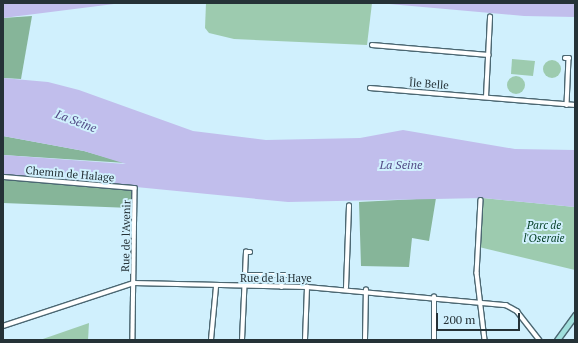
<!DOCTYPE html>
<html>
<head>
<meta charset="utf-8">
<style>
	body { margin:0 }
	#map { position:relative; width:578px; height:343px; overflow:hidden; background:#d0f0fd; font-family:"PT Serif",serif }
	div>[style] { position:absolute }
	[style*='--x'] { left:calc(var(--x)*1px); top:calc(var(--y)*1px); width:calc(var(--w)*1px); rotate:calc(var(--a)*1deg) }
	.green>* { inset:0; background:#9dcbaf }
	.round { border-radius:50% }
	.forest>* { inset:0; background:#86b599 }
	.water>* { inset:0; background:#c1beec }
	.roads { filter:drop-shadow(1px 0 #4b6772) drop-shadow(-1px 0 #4b6772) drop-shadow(0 1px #4b6772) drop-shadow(0 -1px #4b6772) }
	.minor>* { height:3.5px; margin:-1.75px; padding:0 1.75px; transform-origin:1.75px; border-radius:1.75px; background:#fff }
	.major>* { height:4.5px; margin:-2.25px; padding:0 2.25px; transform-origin:2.25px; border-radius:2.25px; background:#a0dfdc }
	span { translate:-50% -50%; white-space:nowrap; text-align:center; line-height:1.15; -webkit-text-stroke:4px #d0f0fd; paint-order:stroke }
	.street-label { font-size:11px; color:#253237 }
	.park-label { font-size:11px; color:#003c22; font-style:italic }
	.water-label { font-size:12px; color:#524a85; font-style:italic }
	.frame { position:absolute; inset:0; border:4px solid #253237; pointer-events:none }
	.scale { position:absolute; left:436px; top:313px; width:84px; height:18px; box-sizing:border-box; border:2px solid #253237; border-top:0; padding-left:5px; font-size:12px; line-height:14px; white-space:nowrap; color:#253237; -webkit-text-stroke:3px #d0f0fd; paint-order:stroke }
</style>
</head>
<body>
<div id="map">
	<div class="green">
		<i style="clip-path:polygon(206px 3px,372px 3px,367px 45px,234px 39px,209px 33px,205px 28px)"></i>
		<i style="clip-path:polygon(512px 59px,535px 61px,533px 76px,511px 74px)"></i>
		<i class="round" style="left:543px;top:60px;width:18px;height:18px"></i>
		<i class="round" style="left:507px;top:76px;width:18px;height:18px"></i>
		<i style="clip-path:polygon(483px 198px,575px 207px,575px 270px,479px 247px)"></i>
		<i style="clip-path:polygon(89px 323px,88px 340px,40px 340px)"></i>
	</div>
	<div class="forest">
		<i style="clip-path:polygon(32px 16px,21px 79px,3px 78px,3px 18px)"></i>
		<i style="clip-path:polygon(3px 136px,84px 151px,126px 163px,3px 155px)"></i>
		<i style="clip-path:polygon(3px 174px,132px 185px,131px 208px,3px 203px)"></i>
		<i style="clip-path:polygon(436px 198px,429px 241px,412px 238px,409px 267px,361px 266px,359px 202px)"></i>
	</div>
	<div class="water">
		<i style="clip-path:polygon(3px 3px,122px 3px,3px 18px)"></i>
		<i style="clip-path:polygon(378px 3px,575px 3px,575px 17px,524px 16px)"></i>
		<i style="clip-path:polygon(3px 78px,48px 82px,79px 90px,193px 131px,266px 140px,360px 138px,403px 130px,515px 149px,575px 150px,575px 207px,483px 198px,288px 202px,3px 174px,3px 155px,126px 164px,84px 151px,3px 136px)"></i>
	</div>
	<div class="roads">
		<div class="minor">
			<i style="--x:372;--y:45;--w:117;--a:4.9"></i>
			<i style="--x:565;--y:58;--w:4;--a:0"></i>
			<i style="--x:569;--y:58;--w:47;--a:92.4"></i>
			<i style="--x:370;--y:88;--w:206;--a:4.7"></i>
			<i style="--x:486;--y:97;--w:80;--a:-87.1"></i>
			<i style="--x:3;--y:177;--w:132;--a:4.8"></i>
			<i style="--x:135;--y:188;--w:152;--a:90.8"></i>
			<i style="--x:481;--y:200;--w:73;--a:93.1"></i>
			<i style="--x:477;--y:273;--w:67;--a:83.2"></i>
			<i style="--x:247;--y:275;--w:44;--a:0"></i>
			<i style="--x:282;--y:275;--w:12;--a:90"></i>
			<i style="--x:346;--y:288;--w:82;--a:-87.9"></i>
			<i style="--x:3;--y:326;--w:138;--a:-18.2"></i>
			<i style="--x:134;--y:283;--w:173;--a:1.3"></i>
			<i style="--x:307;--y:287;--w:200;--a:5.2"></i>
			<i style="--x:506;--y:305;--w:13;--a:29"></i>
			<i style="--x:517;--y:311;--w:37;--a:52"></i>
			<i style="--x:211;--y:340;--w:53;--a:-84.6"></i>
			<i style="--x:242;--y:340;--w:88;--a:-87.4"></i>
			<i style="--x:246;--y:252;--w:4;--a:0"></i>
			<i style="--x:305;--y:340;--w:53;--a:-87.8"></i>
			<i style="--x:365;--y:340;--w:50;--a:-88.9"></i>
			<i style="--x:434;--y:340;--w:43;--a:-90"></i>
		</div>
		<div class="major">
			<i style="--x:557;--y:340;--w:31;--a:-54"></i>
		</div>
	</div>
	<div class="street-label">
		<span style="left:429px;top:84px;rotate:4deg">Île Belle</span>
		<span style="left:70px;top:174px;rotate:5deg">Chemin de Halage</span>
		<span style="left:126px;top:236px;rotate:-89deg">Rue de l'Avenir</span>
		<span style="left:276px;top:278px">Rue de la Haye</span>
	</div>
	<div class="park-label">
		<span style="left:544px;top:232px">Parc de<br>l'Oseraie</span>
	</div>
	<div class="water-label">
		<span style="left:76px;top:121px;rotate:21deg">La Seine</span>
		<span style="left:401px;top:165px">La Seine</span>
	</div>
	<div class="frame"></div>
	<div class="scale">200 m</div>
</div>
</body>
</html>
